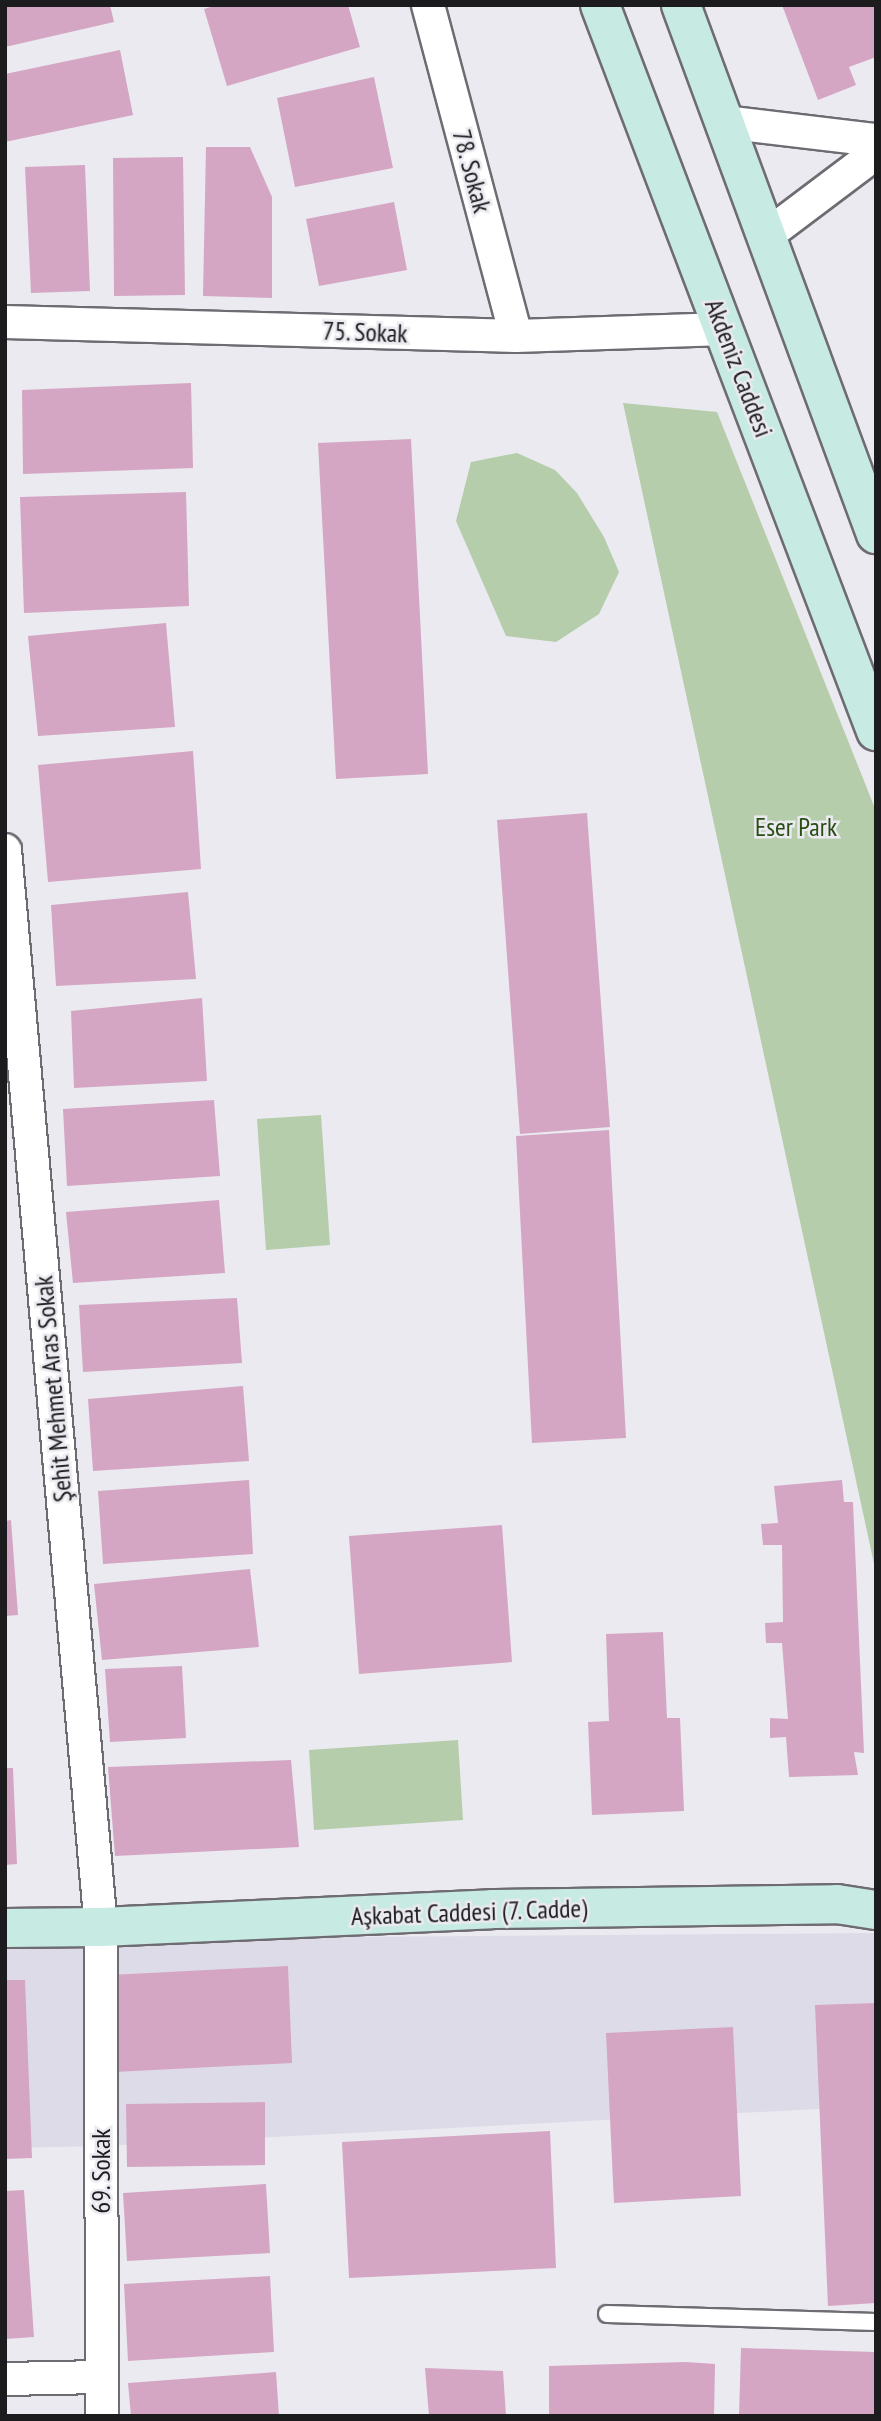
<!DOCTYPE html>
<html>
<head>
<meta charset="utf-8">
<style>
	body { margin:0 }
	#map { position:relative; width:881px; height:2421px; overflow:hidden; background:#ebeaf0; font-family:"PT Sans Narrow",sans-serif }
	div>[style] { position:absolute }
	[style*='--x'] { left:calc(var(--x)*1px); top:calc(var(--y)*1px); width:calc(var(--w)*1px); rotate:calc(var(--a)*1deg) }
	.built>* { inset:0; background:#dedbe9 }
	.green>* { inset:0; background:#b5cdab }
	.building>* { inset:0; background:#d4a6c4 }
	.roads { filter:drop-shadow(2px 0 #6e6c72) drop-shadow(-2px 0 #6e6c72) drop-shadow(0 2px #6e6c72) drop-shadow(0 -2px #6e6c72) }
	.service>* { height:16px; margin:-8px; padding:0 8px; transform-origin:8px; border-radius:8px; background:#fff }
	.minor>* { height:32px; margin:-16px; padding:0 16px; transform-origin:16px; border-radius:16px; background:#fff }
	.secondary>* { height:38px; margin:-19px; padding:0 19px; transform-origin:19px; border-radius:19px; background:#c7eae2 }
	span { translate:-50% -50%; white-space:nowrap; text-align:center; line-height:1.15; -webkit-text-stroke:5px #ebeaf0; paint-order:stroke }
	.street-label { font-size:26px; color:#1c1b1d }
	.park-label { font-size:26px; color:#284e12 }
	.frame { position:absolute; inset:0; border:7px solid #1c1b1d; pointer-events:none }
</style>
</head>
<body>
<div id="map">
	<div class="built">
		<i style="clip-path:polygon(876px 1933px,876px 2106px,101px 2146px,5px 2148px,5px 1936px,235px 1938px)"></i>
	</div>
	<div class="green">
		<i style="clip-path:polygon(623px 403px,717px 412px,876px 811px,876px 1573px)"></i>
		<i style="clip-path:polygon(517px 453px,555px 470px,577px 493px,604px 537px,619px 572px,599px 614px,556px 642px,506px 636px,456px 521px,471px 462px)"></i>
		<i style="clip-path:polygon(321px 1115px,330px 1245px,266px 1250px,257px 1119px)"></i>
		<i style="clip-path:polygon(458px 1740px,463px 1820px,314px 1830px,309px 1750px)"></i>
	</div>
	<div class="building">
		<i style="clip-path:polygon(5px 5px,110px 5px,114px 22px,5px 47px)"></i>
		<i style="clip-path:polygon(218px 5px,348px 5px,360px 47px,227px 86px,204px 9px)"></i>
		<i style="clip-path:polygon(782px 5px,876px 5px,876px 57px,849px 67px,856px 85px,818px 100px)"></i>
		<i style="clip-path:polygon(120px 50px,133px 115px,5px 142px,5px 74px)"></i>
		<i style="clip-path:polygon(374px 77px,393px 168px,295px 187px,277px 98px)"></i>
		<i style="clip-path:polygon(206px 147px,250px 147px,272px 197px,272px 298px,203px 296px)"></i>
		<i style="clip-path:polygon(183px 157px,185px 295px,114px 296px,113px 158px)"></i>
		<i style="clip-path:polygon(85px 165px,90px 291px,31px 293px,25px 167px)"></i>
		<i style="clip-path:polygon(394px 202px,407px 270px,319px 286px,306px 219px)"></i>
		<i style="clip-path:polygon(191px 383px,193px 468px,23px 474px,22px 390px)"></i>
		<i style="clip-path:polygon(411px 439px,428px 774px,336px 779px,318px 443px)"></i>
		<i style="clip-path:polygon(186px 492px,189px 606px,24px 613px,20px 497px)"></i>
		<i style="clip-path:polygon(166px 623px,175px 727px,38px 736px,28px 636px)"></i>
		<i style="clip-path:polygon(193px 751px,201px 869px,48px 882px,38px 765px)"></i>
		<i style="clip-path:polygon(587px 813px,610px 1127px,520px 1134px,497px 820px)"></i>
		<i style="clip-path:polygon(188px 892px,196px 979px,56px 986px,51px 905px)"></i>
		<i style="clip-path:polygon(202px 998px,207px 1081px,74px 1088px,71px 1011px)"></i>
		<i style="clip-path:polygon(214px 1100px,220px 1176px,67px 1186px,63px 1109px)"></i>
		<i style="clip-path:polygon(609px 1130px,626px 1438px,532px 1443px,516px 1136px)"></i>
		<i style="clip-path:polygon(219px 1200px,225px 1273px,73px 1283px,66px 1212px)"></i>
		<i style="clip-path:polygon(237px 1298px,242px 1363px,83px 1372px,79px 1305px)"></i>
		<i style="clip-path:polygon(243px 1386px,249px 1461px,93px 1471px,88px 1399px)"></i>
		<i style="clip-path:polygon(249px 1480px,253px 1554px,103px 1564px,98px 1491px)"></i>
		<i style="clip-path:polygon(842px 1480px,844px 1502px,853px 1502px,864px 1753px,854px 1752px,858px 1775px,789px 1777px,786px 1737px,770px 1738px,770px 1718px,788px 1719px,782px 1643px,766px 1643px,765px 1623px,783px 1622px,782px 1545px,763px 1545px,761px 1524px,778px 1523px,774px 1486px)"></i>
		<i style="clip-path:polygon(11px 1520px,18px 1615px,5px 1616px,5px 1521px)"></i>
		<i style="clip-path:polygon(502px 1525px,512px 1662px,359px 1674px,349px 1536px)"></i>
		<i style="clip-path:polygon(250px 1569px,259px 1647px,102px 1660px,94px 1584px)"></i>
		<i style="clip-path:polygon(663px 1632px,667px 1718px,680px 1718px,684px 1811px,592px 1815px,588px 1722px,609px 1721px,606px 1634px)"></i>
		<i style="clip-path:polygon(182px 1666px,186px 1738px,110px 1742px,105px 1669px)"></i>
		<i style="clip-path:polygon(291px 1760px,299px 1847px,115px 1856px,108px 1767px)"></i>
		<i style="clip-path:polygon(5px 1768px,13px 1768px,17px 1864px,5px 1865px)"></i>
		<i style="clip-path:polygon(288px 1966px,292px 2063px,114px 2072px,110px 1975px)"></i>
		<i style="clip-path:polygon(5px 1980px,25px 1980px,32px 2158px,5px 2159px)"></i>
		<i style="clip-path:polygon(876px 2003px,876px 2303px,828px 2306px,815px 2005px)"></i>
		<i style="clip-path:polygon(733px 2027px,741px 2196px,614px 2203px,606px 2033px)"></i>
		<i style="clip-path:polygon(265px 2102px,265px 2165px,127px 2167px,126px 2104px)"></i>
		<i style="clip-path:polygon(550px 2131px,556px 2268px,349px 2278px,342px 2142px)"></i>
		<i style="clip-path:polygon(266px 2184px,270px 2253px,127px 2261px,123px 2193px)"></i>
		<i style="clip-path:polygon(24px 2190px,34px 2337px,5px 2339px,5px 2191px)"></i>
		<i style="clip-path:polygon(270px 2276px,274px 2352px,128px 2361px,124px 2284px)"></i>
		<i style="clip-path:polygon(741px 2348px,876px 2352px,876px 2416px,739px 2416px)"></i>
		<i style="clip-path:polygon(686px 2362px,715px 2364px,714px 2416px,549px 2416px,549px 2366px)"></i>
		<i style="clip-path:polygon(425px 2368px,503px 2371px,506px 2416px,429px 2416px)"></i>
		<i style="clip-path:polygon(276px 2372px,279px 2416px,131px 2416px,128px 2383px)"></i>
	</div>
	<div class="roads">
		<div class="service">
			<i style="--x:607;--y:2314;--w:269;--a:1.7"></i>
		</div>
		<div class="minor">
			<i style="--x:428;--y:5;--w:342;--a:75.1"></i>
			<i style="--x:724;--y:122;--w:153;--a:6.8"></i>
			<i style="--x:766;--y:236;--w:138;--a:-37"></i>
			<i style="--x:5;--y:322;--w:511;--a:1.57"></i>
			<i style="--x:516;--y:336;--w:209;--a:-1.9"></i>
			<i style="--x:5;--y:850;--w:1081;--a:84.91"></i>
			<i style="--x:101;--y:1927;--w:489;--a:89.9"></i>
			<i style="--x:5;--y:2379;--w:96;--a:-1.2"></i>
		</div>
		<div class="secondary">
			<i style="--x:600;--y:5;--w:777;--a:69.18"></i>
			<i style="--x:681;--y:5;--w:564;--a:69.77"></i>
			<i style="--x:5;--y:1928;--w:96;--a:-0.6"></i>
			<i style="--x:101;--y:1927;--w:391;--a:-2.6"></i>
			<i style="--x:492;--y:1909;--w:345;--a:-0.8"></i>
			<i style="--x:837;--y:1904;--w:39;--a:9"></i>
		</div>
	</div>
	<div class="street-label">
		<span style="left:472px;top:171px;rotate:75deg">78. Sokak</span>
		<span style="left:365px;top:332px;rotate:2deg">75. Sokak</span>
		<span style="left:739px;top:368px;rotate:69deg">Akdeniz Caddesi</span>
		<span style="left:53px;top:1389px;rotate:-95deg">Şehit Mehmet Aras Sokak</span>
		<span style="left:469px;top:1912px;rotate:-2deg">Aşkabat Caddesi (7. Cadde)</span>
		<span style="left:101px;top:2171px;rotate:-90deg">69. Sokak</span>
	</div>
	<div class="park-label">
		<span style="left:796px;top:827px">Eser Park</span>
	</div>
	<div class="frame"></div>
</div>
</body>
</html>
